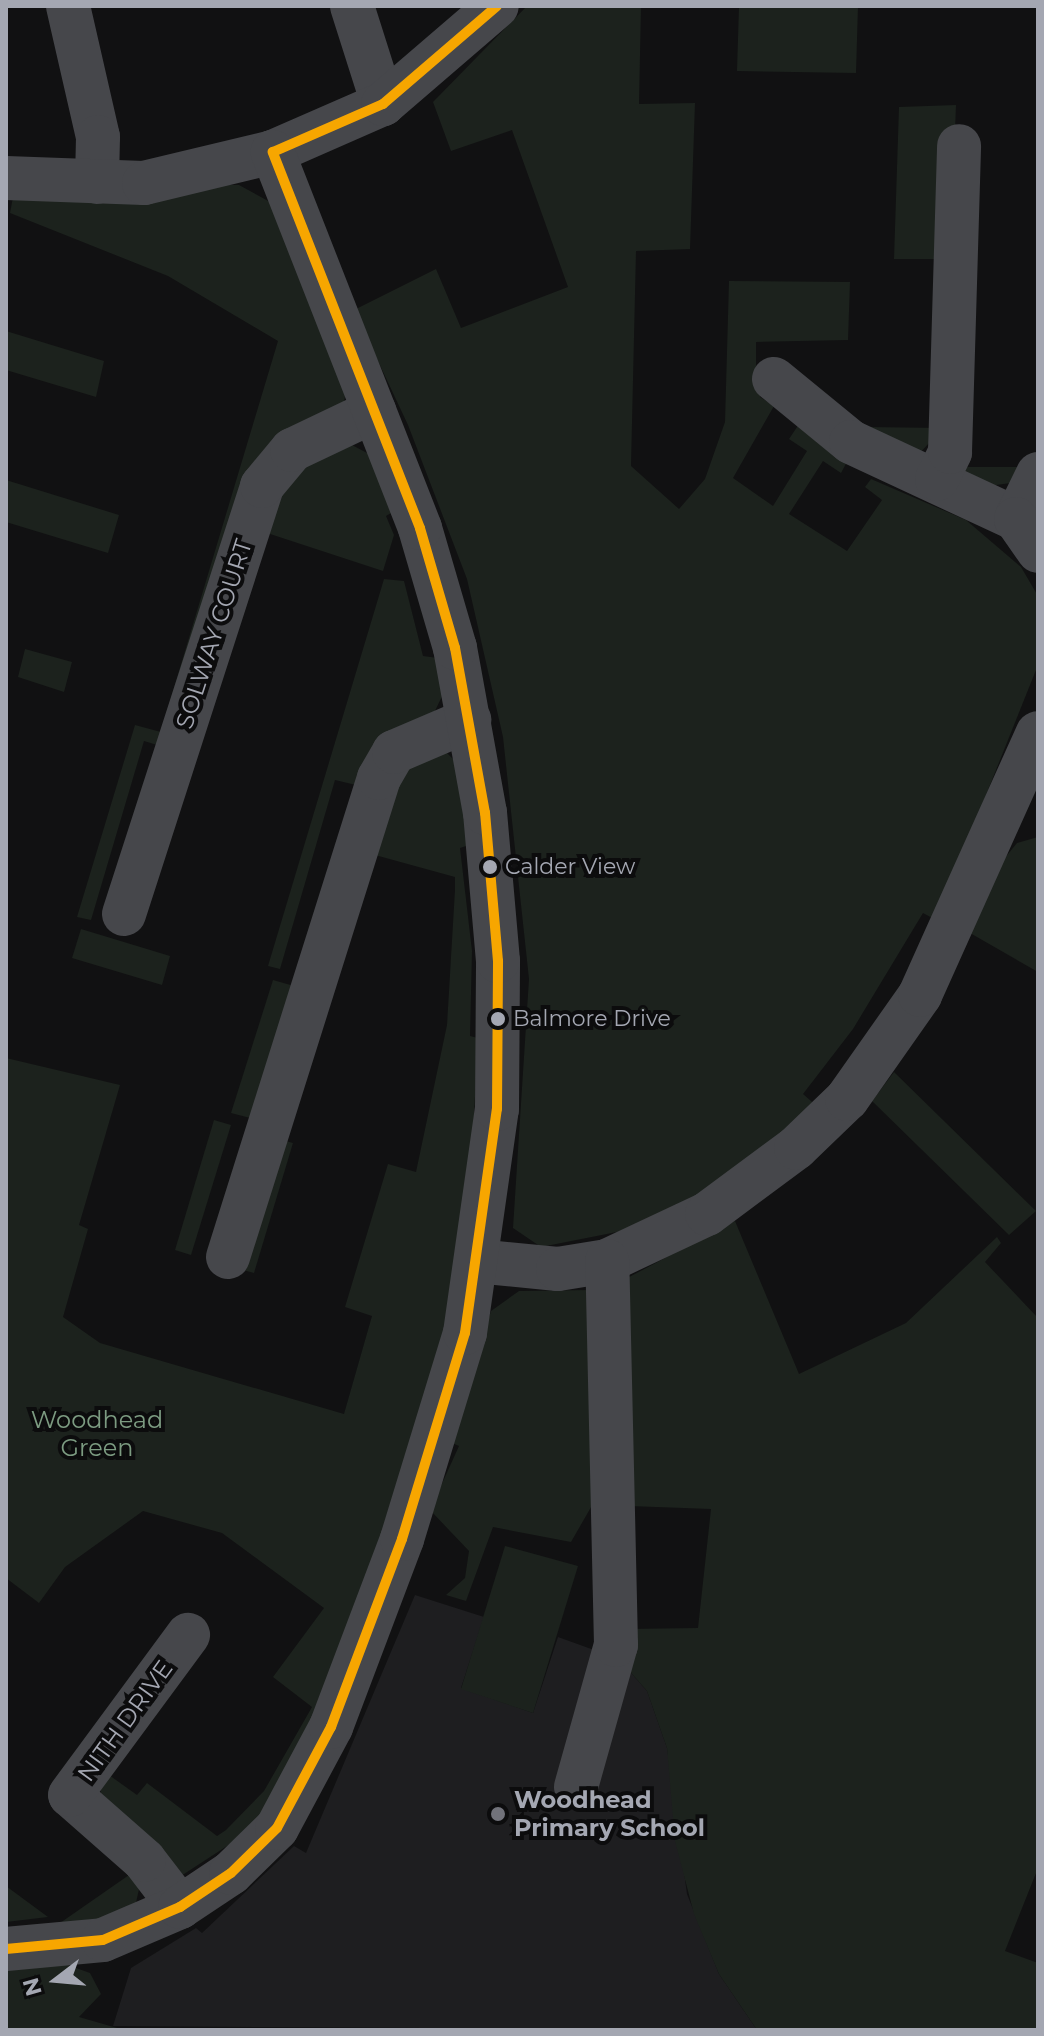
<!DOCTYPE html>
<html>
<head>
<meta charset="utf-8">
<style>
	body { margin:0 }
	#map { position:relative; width:1044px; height:2036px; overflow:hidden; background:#111112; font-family:Montserrat,sans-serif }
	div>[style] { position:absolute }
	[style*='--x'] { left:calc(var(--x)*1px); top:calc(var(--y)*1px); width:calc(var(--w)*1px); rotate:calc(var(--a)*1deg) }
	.built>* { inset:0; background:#1e1e20 }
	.green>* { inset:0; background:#1c221d }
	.minor>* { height:44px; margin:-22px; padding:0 22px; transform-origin:22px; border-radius:22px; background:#46474b }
	.bus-1>* { height:10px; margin:-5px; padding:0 5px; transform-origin:5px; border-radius:5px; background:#f7a600 }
	.dots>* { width:22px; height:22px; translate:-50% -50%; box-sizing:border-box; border:4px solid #0c0c0d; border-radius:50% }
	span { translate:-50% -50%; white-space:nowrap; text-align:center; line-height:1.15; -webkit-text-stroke:8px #0c0c0d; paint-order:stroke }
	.bus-label { font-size:22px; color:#a4a7b2 }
	.left { translate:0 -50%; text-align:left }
	.street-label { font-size:24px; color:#a4a7b2 }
	.park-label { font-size:24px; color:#7c9b81 }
	.poi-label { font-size:24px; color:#a4a7b2; font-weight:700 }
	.frame { position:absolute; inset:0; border:8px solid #a4a7b2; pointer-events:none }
	.north { position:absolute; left:16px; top:1940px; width:80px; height:80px; -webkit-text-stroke:6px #0c0c0d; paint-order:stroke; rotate:254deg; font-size:22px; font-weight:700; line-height:32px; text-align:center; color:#a4a7b2 }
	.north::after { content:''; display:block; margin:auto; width:28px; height:36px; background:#a4a7b2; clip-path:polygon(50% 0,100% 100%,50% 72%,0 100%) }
</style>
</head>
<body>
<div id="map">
	<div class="built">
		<i style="clip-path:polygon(415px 1595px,484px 1617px,461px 1688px,533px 1713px,558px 1637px,619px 1659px,647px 1691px,667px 1748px,687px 1894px,719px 1974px,757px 2030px,113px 2026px,131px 1968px,196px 1928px,202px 1933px,294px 1846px,306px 1853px)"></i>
	</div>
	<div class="green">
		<i style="clip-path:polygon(527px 6px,641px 6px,639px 104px,695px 103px,690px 249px,636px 251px,631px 466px,679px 509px,705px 479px,725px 422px,729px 281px,850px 282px,848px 340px,756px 342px,756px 373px,764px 373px,760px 397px,774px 406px,733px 478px,773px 506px,807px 451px,789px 439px,799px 424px,848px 460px,841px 473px,823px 461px,789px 514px,847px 551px,882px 500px,865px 487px,871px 479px,966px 520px,1021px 567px,1038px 596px,1038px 665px,936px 920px,923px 913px,853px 1029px,803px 1094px,819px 1108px,726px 1183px,637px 1228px,541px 1247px,513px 1228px,529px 979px,503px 737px,467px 579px,408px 425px,354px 310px,436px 269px,461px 328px,568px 287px,512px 130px,451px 151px,433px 102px)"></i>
		<i style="clip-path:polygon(739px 6px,858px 6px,856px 73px,737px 71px)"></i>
		<i style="clip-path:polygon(956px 105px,950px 259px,894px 259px,899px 107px)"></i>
		<i style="clip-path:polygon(221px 185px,239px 185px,270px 202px,346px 391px,344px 402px,299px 430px,164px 721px,278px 341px,168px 276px,10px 213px,13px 197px,107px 202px)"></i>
		<i style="clip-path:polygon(6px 331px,104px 361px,96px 397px,6px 370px)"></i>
		<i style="clip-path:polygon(866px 427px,943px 428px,918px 455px)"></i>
		<i style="clip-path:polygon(350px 444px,369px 454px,396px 510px,386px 516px,394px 535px,383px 571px,261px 531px,285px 475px)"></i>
		<i style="clip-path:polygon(960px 467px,1021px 467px,1011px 483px,981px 487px)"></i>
		<i style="clip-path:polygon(6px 480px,119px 515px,108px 553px,6px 522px)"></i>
		<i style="clip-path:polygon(384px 579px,404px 581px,423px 656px,438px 658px,445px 690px,434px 713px,356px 785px,335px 780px,280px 969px,268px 966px)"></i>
		<i style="clip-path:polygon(25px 649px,72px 662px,64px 692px,18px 677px)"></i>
		<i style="clip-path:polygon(135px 725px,172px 735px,167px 748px,144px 741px,91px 920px,77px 917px)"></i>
		<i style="clip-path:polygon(443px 749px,454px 760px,469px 845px,460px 848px,472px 951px,470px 1036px,478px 1038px,472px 1155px,441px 1347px,398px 1498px,302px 1752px,253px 1829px,181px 1876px,100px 1797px,102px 1781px,109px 1775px,137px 1795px,147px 1783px,217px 1836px,226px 1830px,264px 1791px,312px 1707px,273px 1677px,324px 1608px,222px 1533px,143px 1511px,65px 1567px,39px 1603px,6px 1578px,6px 1058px,120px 1085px,79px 1225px,88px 1229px,63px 1317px,100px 1343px,344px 1414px,372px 1316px,345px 1307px,388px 1164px,416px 1172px,447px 1025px,455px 890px,455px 877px,375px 855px,403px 771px)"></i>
		<i style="clip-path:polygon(1038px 837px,1038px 972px,970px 933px,1004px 859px,1017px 843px)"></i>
		<i style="clip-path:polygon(81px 929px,170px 956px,162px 985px,72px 958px)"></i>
		<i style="clip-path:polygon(273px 980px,301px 988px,258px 1120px,231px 1113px)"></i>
		<i style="clip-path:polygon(894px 1072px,1036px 1211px,1009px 1235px,872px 1101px)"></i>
		<i style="clip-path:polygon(214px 1120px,231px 1125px,191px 1255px,175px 1250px)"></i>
		<i style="clip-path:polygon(282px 1140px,293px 1143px,254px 1273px,243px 1270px)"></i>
		<i style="clip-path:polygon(735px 1221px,799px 1374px,906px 1323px,997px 1237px,1001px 1243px,985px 1262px,1038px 1318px,1038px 1868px,1005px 1951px,1038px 1963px,1038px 2030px,757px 2030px,719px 1974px,694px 1914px,675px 1841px,667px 1748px,647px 1691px,619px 1659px,626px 1629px,698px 1628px,711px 1509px,629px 1506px,616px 1284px)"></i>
		<i style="clip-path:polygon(590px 1290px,598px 1495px,571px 1542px,493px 1527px,466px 1601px,446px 1595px,465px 1578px,469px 1551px,430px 1510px,459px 1446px,452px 1443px,491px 1311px,519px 1291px)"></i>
		<i style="clip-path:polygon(505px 1546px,578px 1566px,533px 1713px,461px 1689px)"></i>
		<i style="clip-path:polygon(129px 1875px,140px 1885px,135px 1907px,91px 1926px,60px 1923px)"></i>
		<i style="clip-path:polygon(6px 1886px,48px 1917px,6px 1922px)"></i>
		<i style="clip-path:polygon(65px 1964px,90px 1973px,101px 1994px,79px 2017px,124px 2030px,6px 2030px,6px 1966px)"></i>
	</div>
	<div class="minor">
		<i style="--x:68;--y:6;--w:134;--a:77.1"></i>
		<i style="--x:98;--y:137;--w:45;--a:91.3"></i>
		<i style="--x:352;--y:6;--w:103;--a:72.4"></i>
		<i style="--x:6;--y:178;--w:138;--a:2.1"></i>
		<i style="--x:144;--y:183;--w:133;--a:-13.5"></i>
		<i style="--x:273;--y:152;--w:120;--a:-23.6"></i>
		<i style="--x:383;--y:104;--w:150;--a:-40.7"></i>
		<i style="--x:774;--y:379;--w:99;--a:39.3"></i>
		<i style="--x:851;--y:442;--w:182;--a:25"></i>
		<i style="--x:1038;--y:474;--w:50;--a:116.1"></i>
		<i style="--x:1016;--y:519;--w:39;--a:55"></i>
		<i style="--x:937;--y:479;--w:30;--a:-64"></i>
		<i style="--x:950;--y:452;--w:306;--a:-88.3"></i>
		<i style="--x:124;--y:914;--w:450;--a:-72.1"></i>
		<i style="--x:262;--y:486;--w:47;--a:-50.2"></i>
		<i style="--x:292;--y:450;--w:91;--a:-25.4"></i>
		<i style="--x:228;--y:1257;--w:502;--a:-72.5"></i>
		<i style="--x:379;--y:778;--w:30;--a:-60"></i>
		<i style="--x:394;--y:752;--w:82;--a:-23.1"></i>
		<i style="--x:476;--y:1261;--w:82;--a:5.6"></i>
		<i style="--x:558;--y:1269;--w:50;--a:-9.3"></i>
		<i style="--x:607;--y:1261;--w:110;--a:-25.2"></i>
		<i style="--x:707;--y:1214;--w:111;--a:-36.6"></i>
		<i style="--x:796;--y:1148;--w:71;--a:-43.9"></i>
		<i style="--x:847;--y:1099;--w:127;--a:-54.9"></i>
		<i style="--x:920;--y:995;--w:287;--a:-65.8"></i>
		<i style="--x:576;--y:1787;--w:148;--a:-74.3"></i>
		<i style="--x:616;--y:1645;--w:384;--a:-91.3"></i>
		<i style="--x:180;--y:1907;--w:59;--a:-127.5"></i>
		<i style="--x:144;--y:1860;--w:98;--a:-138.7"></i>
		<i style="--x:70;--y:1795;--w:199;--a:-53.6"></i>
		<i style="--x:6;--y:1949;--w:97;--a:-5.3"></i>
		<i style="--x:103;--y:1940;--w:84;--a:-23.2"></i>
		<i style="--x:180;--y:1907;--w:61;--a:-33.7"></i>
		<i style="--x:231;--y:1873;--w:64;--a:-44.4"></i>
		<i style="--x:277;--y:1828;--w:115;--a:-61.9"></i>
		<i style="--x:331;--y:1727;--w:201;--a:-69.3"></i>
		<i style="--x:402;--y:1539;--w:215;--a:-73"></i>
		<i style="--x:465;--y:1333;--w:226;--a:-81.9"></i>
		<i style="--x:497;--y:1109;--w:148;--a:-89.6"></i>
		<i style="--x:498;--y:961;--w:149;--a:-95"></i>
		<i style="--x:485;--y:813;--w:168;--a:-100.3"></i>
		<i style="--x:455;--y:648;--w:125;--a:-106.3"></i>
		<i style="--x:420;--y:528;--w:404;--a:-111.4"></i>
	</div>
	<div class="bus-1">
		<i style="--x:6;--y:1949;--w:97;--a:-5.3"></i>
		<i style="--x:103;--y:1940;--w:84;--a:-23.2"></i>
		<i style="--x:180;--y:1907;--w:61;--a:-33.7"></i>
		<i style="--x:231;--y:1873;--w:64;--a:-44.4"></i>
		<i style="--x:277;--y:1828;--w:115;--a:-61.9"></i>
		<i style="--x:331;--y:1727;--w:201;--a:-69.3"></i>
		<i style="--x:402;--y:1539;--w:215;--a:-73"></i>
		<i style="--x:465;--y:1333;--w:226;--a:-81.9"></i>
		<i style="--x:497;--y:1109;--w:148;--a:-89.6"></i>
		<i style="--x:498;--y:961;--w:149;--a:-95"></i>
		<i style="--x:485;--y:813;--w:168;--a:-100.3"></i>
		<i style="--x:455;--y:648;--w:125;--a:-106.3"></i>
		<i style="--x:420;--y:528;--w:404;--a:-111.4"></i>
		<i style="--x:273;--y:152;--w:120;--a:-23.6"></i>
		<i style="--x:383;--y:104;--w:150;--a:-40.7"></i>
	</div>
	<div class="dots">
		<i style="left:490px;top:867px;background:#a4a7b2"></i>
		<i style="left:498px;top:1019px;background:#a4a7b2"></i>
		<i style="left:498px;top:1814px;background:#71727a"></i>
	</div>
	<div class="bus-label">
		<span class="left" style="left:505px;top:867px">Calder View</span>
		<span class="left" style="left:513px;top:1019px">Balmore Drive</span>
	</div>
	<div class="street-label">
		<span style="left:214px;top:634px;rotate:-72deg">SOLWAY COURT</span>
		<span style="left:125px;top:1721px;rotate:-54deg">NITH DRIVE</span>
	</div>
	<div class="park-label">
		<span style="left:97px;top:1434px">Woodhead<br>Green</span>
	</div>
	<div class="poi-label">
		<span class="left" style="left:514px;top:1814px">Woodhead<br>Primary School</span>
	</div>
	<div class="frame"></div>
	<div class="north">N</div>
</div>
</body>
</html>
